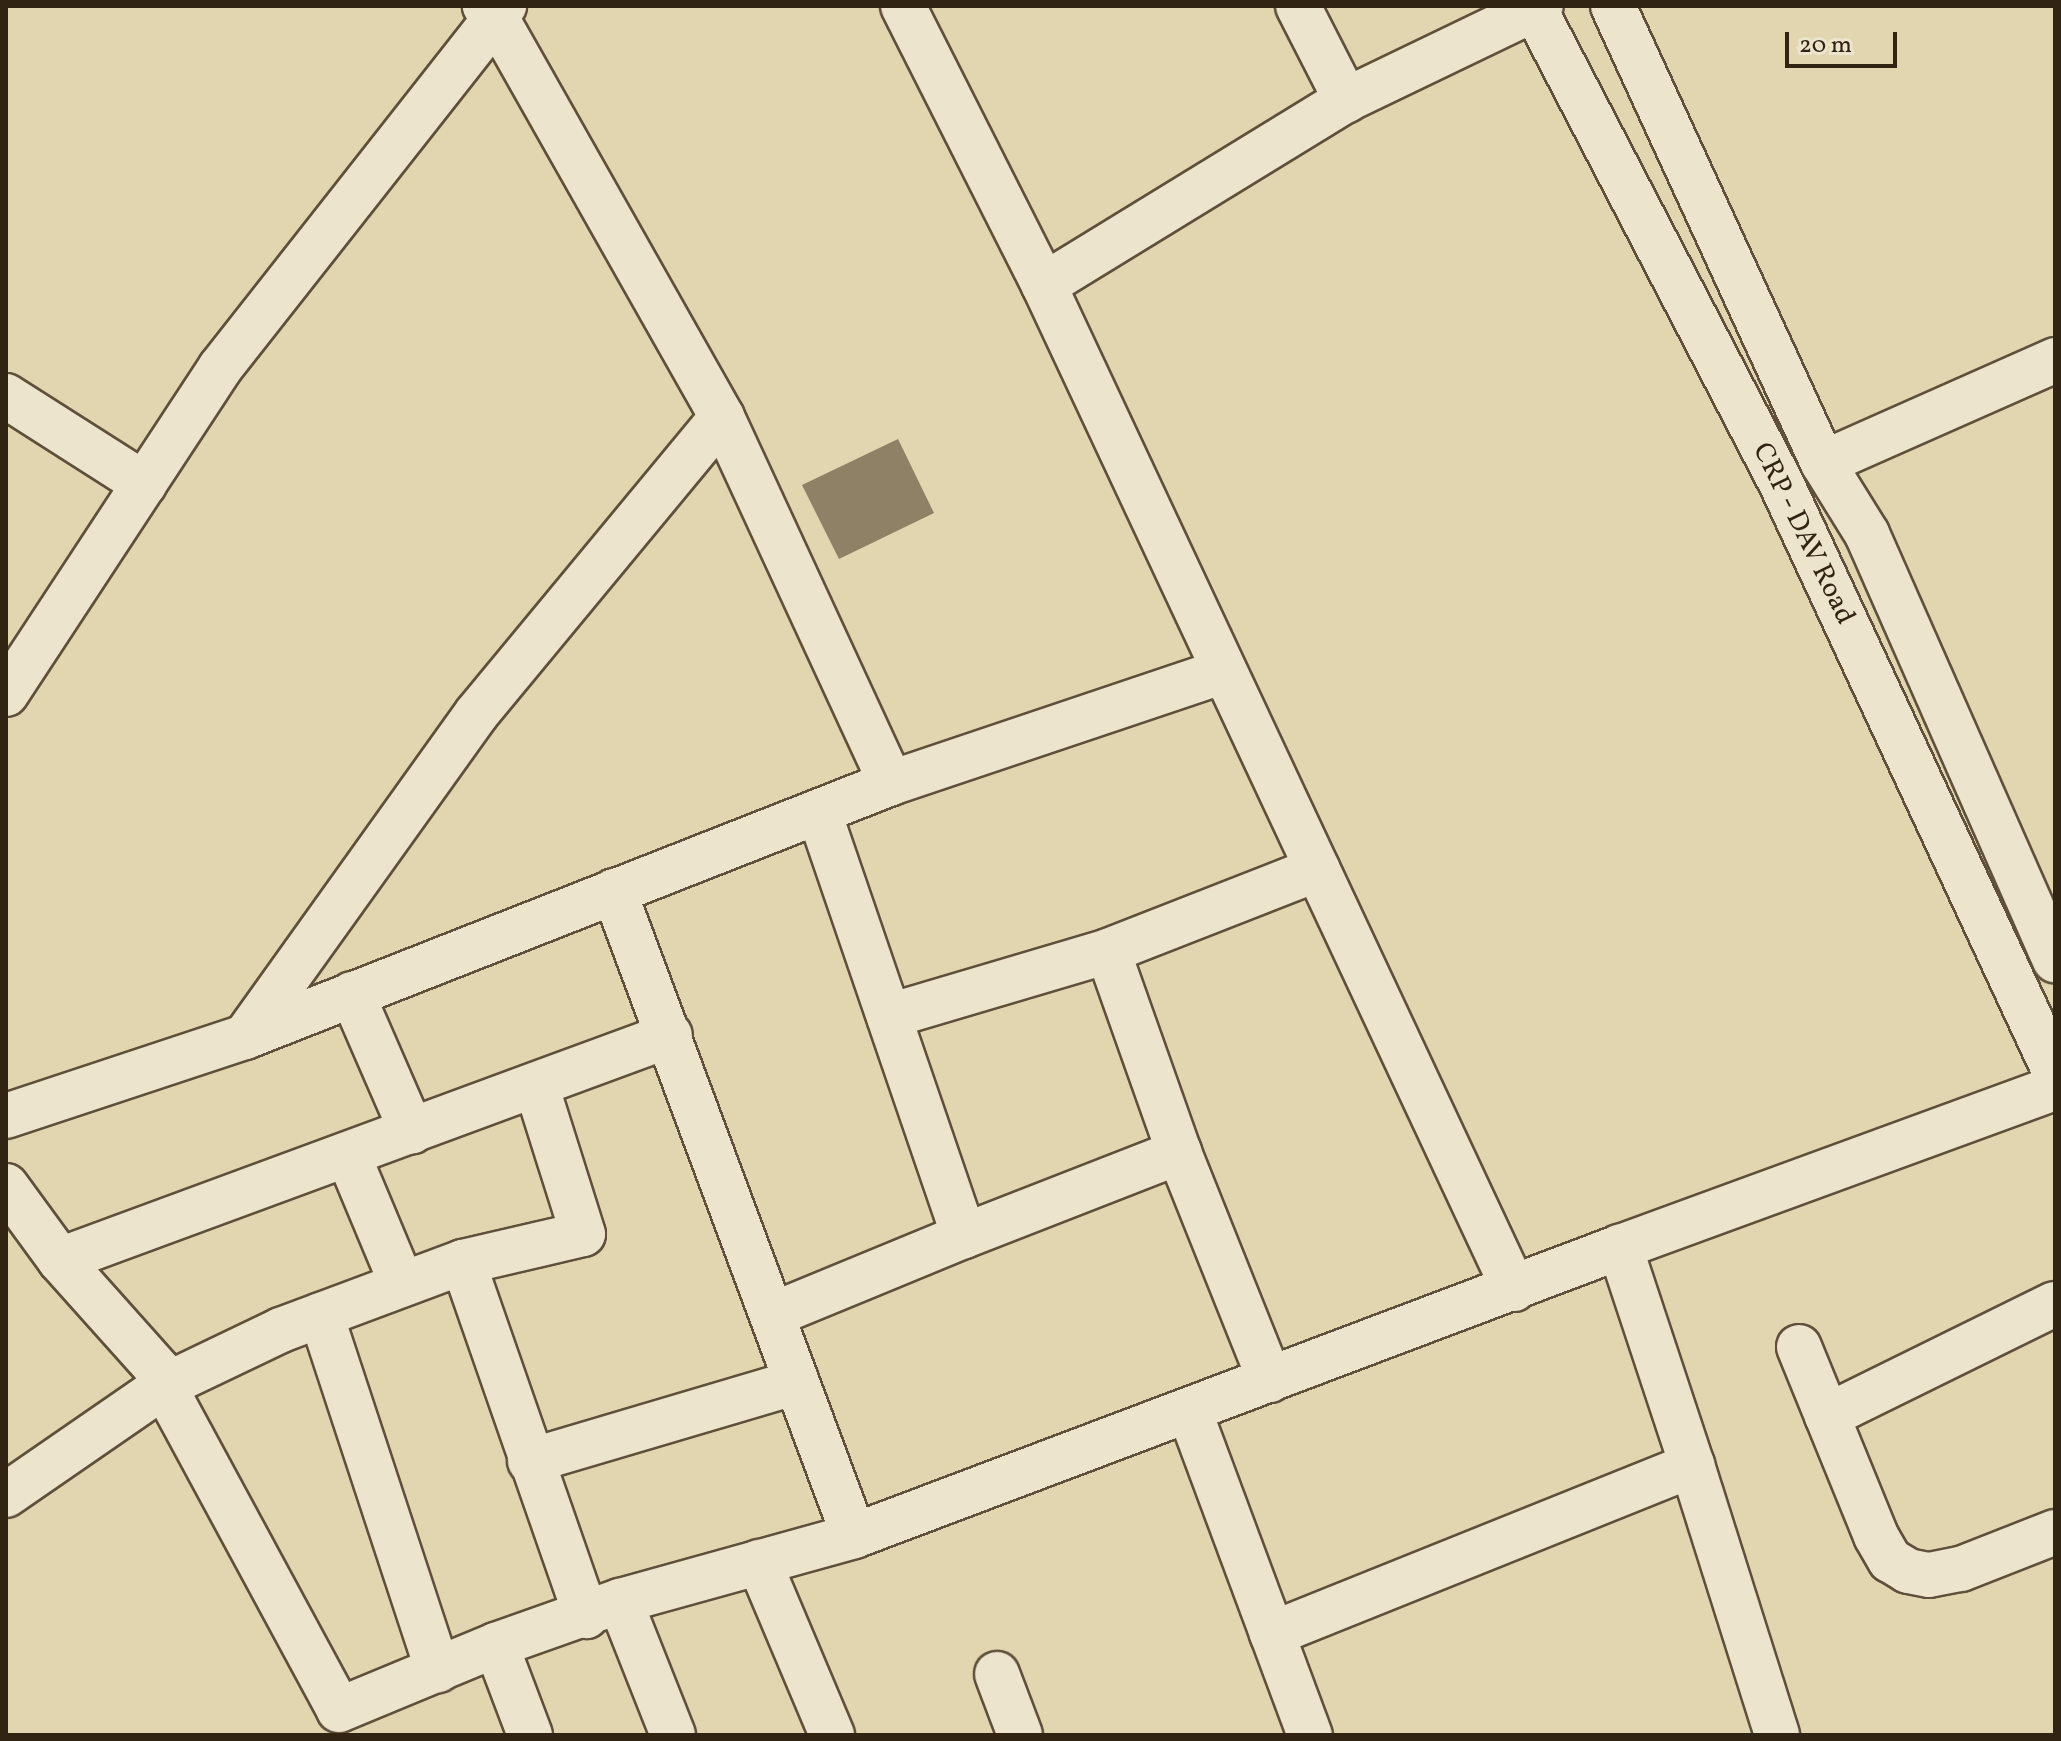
<!DOCTYPE html>
<html>
<head>
<meta charset="utf-8">
<style>
	body { margin:0 }
	#map { position:relative; width:2061px; height:1741px; overflow:hidden; background:#e2d6b0; font-family:Vollkorn,serif }
	div>[style] { position:absolute }
	[style*='--x'] { left:calc(var(--x)*1px); top:calc(var(--y)*1px); width:calc(var(--w)*1px); rotate:calc(var(--a)*1deg) }
	.building>* { inset:0; background:#8e8165 }
	.roads { filter:drop-shadow(2px 0 #5e503a) drop-shadow(-2px 0 #5e503a) drop-shadow(0 2px #5e503a) drop-shadow(0 -2px #5e503a) }
	.minor>* { height:44px; margin:-22px; padding:0 22px; transform-origin:22px; border-radius:22px; background:#ece4cc }
	span { translate:-50% -50%; white-space:nowrap; text-align:center; line-height:1.15; -webkit-text-stroke:7px #ece4cc; paint-order:stroke }
	.street-label { font-size:28px; color:#322413 }
	.frame { position:absolute; inset:0; border:8px solid #322413; pointer-events:none }
	.scale { position:absolute; left:1785px; top:32px; width:112px; height:36px; box-sizing:border-box; border:4px solid #322413; border-top:0; padding-left:10px; font-size:24px; line-height:28px; white-space:nowrap; color:#322413; -webkit-text-stroke:6px #ece4cc; paint-order:stroke }
</style>
</head>
<body>
<div id="map">
	<div class="building">
		<i style="clip-path:polygon(898px 439px,934px 513px,839px 559px,802px 485px)"></i>
	</div>
	<div class="roads">
		<div class="minor">
			<i style="--x:903;--y:6;--w:313;--a:63.2"></i>
			<i style="--x:1298;--y:6;--w:106;--a:62.9"></i>
			<i style="--x:1533;--y:6;--w:540;--a:62.53"></i>
			<i style="--x:1782;--y:485;--w:647;--a:65.06"></i>
			<i style="--x:1613;--y:6;--w:503;--a:65.32"></i>
			<i style="--x:1823;--y:463;--w:84;--a:58.2"></i>
			<i style="--x:1867;--y:534;--w:466;--a:66.2"></i>
			<i style="--x:6;--y:396;--w:164;--a:32.5"></i>
			<i style="--x:1823;--y:463;--w:254;--a:-23.9"></i>
			<i style="--x:6;--y:694;--w:390;--a:-56.7"></i>
			<i style="--x:220;--y:368;--w:447;--a:-51.8"></i>
			<i style="--x:496;--y:17;--w:16;--a:-135"></i>
			<i style="--x:891;--y:783;--w:351;--a:-18.6"></i>
			<i style="--x:614;--y:891;--w:688;--a:69.59"></i>
			<i style="--x:352;--y:994;--w:150;--a:66.5"></i>
			<i style="--x:889;--y:1016;--w:228;--a:-16.5"></i>
			<i style="--x:245;--y:1037;--w:398;--a:-54.4"></i>
			<i style="--x:477;--y:713;--w:384;--a:-50.4"></i>
			<i style="--x:6;--y:1116;--w:252;--a:-18.3"></i>
			<i style="--x:245;--y:1037;--w:694;--a:-21.46"></i>
			<i style="--x:891;--y:783;--w:403;--a:-114.8"></i>
			<i style="--x:722;--y:417;--w:459;--a:-119.5"></i>
			<i style="--x:496;--y:17;--w:14;--a:-54"></i>
			<i style="--x:348;--y:1155;--w:140;--a:67.3"></i>
			<i style="--x:6;--y:1186;--w:92;--a:53.9"></i>
			<i style="--x:60;--y:1260;--w:150;--a:48.2"></i>
			<i style="--x:160;--y:1372;--w:15;--a:74"></i>
			<i style="--x:164;--y:1386;--w:368;--a:61.6"></i>
			<i style="--x:339;--y:1710;--w:170;--a:-22.5"></i>
			<i style="--x:496;--y:1645;--w:132;--a:-19.5"></i>
			<i style="--x:620;--y:1601;--w:243;--a:-15.5"></i>
			<i style="--x:854;--y:1536;--w:819;--a:-20.67"></i>
			<i style="--x:1620;--y:1247;--w:463;--a:-20.1"></i>
			<i style="--x:964;--y:1236;--w:231;--a:-21.3"></i>
			<i style="--x:60;--y:1260;--w:650;--a:-20.25"></i>
			<i style="--x:463;--y:1262;--w:123;--a:-13.1"></i>
			<i style="--x:583;--y:1234;--w:156;--a:-107.5"></i>
			<i style="--x:1514;--y:1289;--w:1109;--a:-115.09"></i>
			<i style="--x:1044;--y:285;--w:354;--a:-31.5"></i>
			<i style="--x:1346;--y:100;--w:216;--a:-25.7"></i>
			<i style="--x:321;--y:1315;--w:374;--a:71.8"></i>
			<i style="--x:772;--y:1315;--w:208;--a:-22.4"></i>
			<i style="--x:964;--y:1236;--w:448;--a:-108.9"></i>
			<i style="--x:1799;--y:1347;--w:204;--a:67.8"></i>
			<i style="--x:1876;--y:1536;--w:28;--a:60"></i>
			<i style="--x:1890;--y:1560;--w:21;--a:31"></i>
			<i style="--x:1908;--y:1571;--w:21;--a:11"></i>
			<i style="--x:1929;--y:1575;--w:33;--a:-11"></i>
			<i style="--x:1961;--y:1569;--w:101;--a:-21.5"></i>
			<i style="--x:1270;--y:1380;--w:245;--a:-111.8"></i>
			<i style="--x:1179;--y:1152;--w:213;--a:-109.5"></i>
			<i style="--x:1108;--y:951;--w:225;--a:-21.4"></i>
			<i style="--x:1189;--y:1410;--w:347;--a:69.6"></i>
			<i style="--x:1827;--y:1416;--w:254;--a:-26.2"></i>
			<i style="--x:530;--y:1461;--w:278;--a:-16.5"></i>
			<i style="--x:1692;--y:1465;--w:283;--a:72.5"></i>
			<i style="--x:6;--y:1495;--w:192;--a:-34.6"></i>
			<i style="--x:164;--y:1386;--w:130;--a:-25.6"></i>
			<i style="--x:281;--y:1330;--w:194;--a:-20.5"></i>
			<i style="--x:463;--y:1262;--w:375;--a:70.8"></i>
			<i style="--x:759;--y:1562;--w:188;--a:67.1"></i>
			<i style="--x:620;--y:1601;--w:144;--a:68.4"></i>
			<i style="--x:1272;--y:1634;--w:453;--a:-21.9"></i>
			<i style="--x:1692;--y:1465;--w:230;--a:-108.3"></i>
			<i style="--x:496;--y:1645;--w:96;--a:69.3"></i>
			<i style="--x:997;--y:1674;--w:65;--a:69.3"></i>
		</div>
	</div>
	<div class="street-label">
		<span style="left:1803px;top:534px;rotate:64deg">CRP - DAV Road</span>
	</div>
	<div class="frame"></div>
	<div class="scale">20 m</div>
</div>
</body>
</html>
